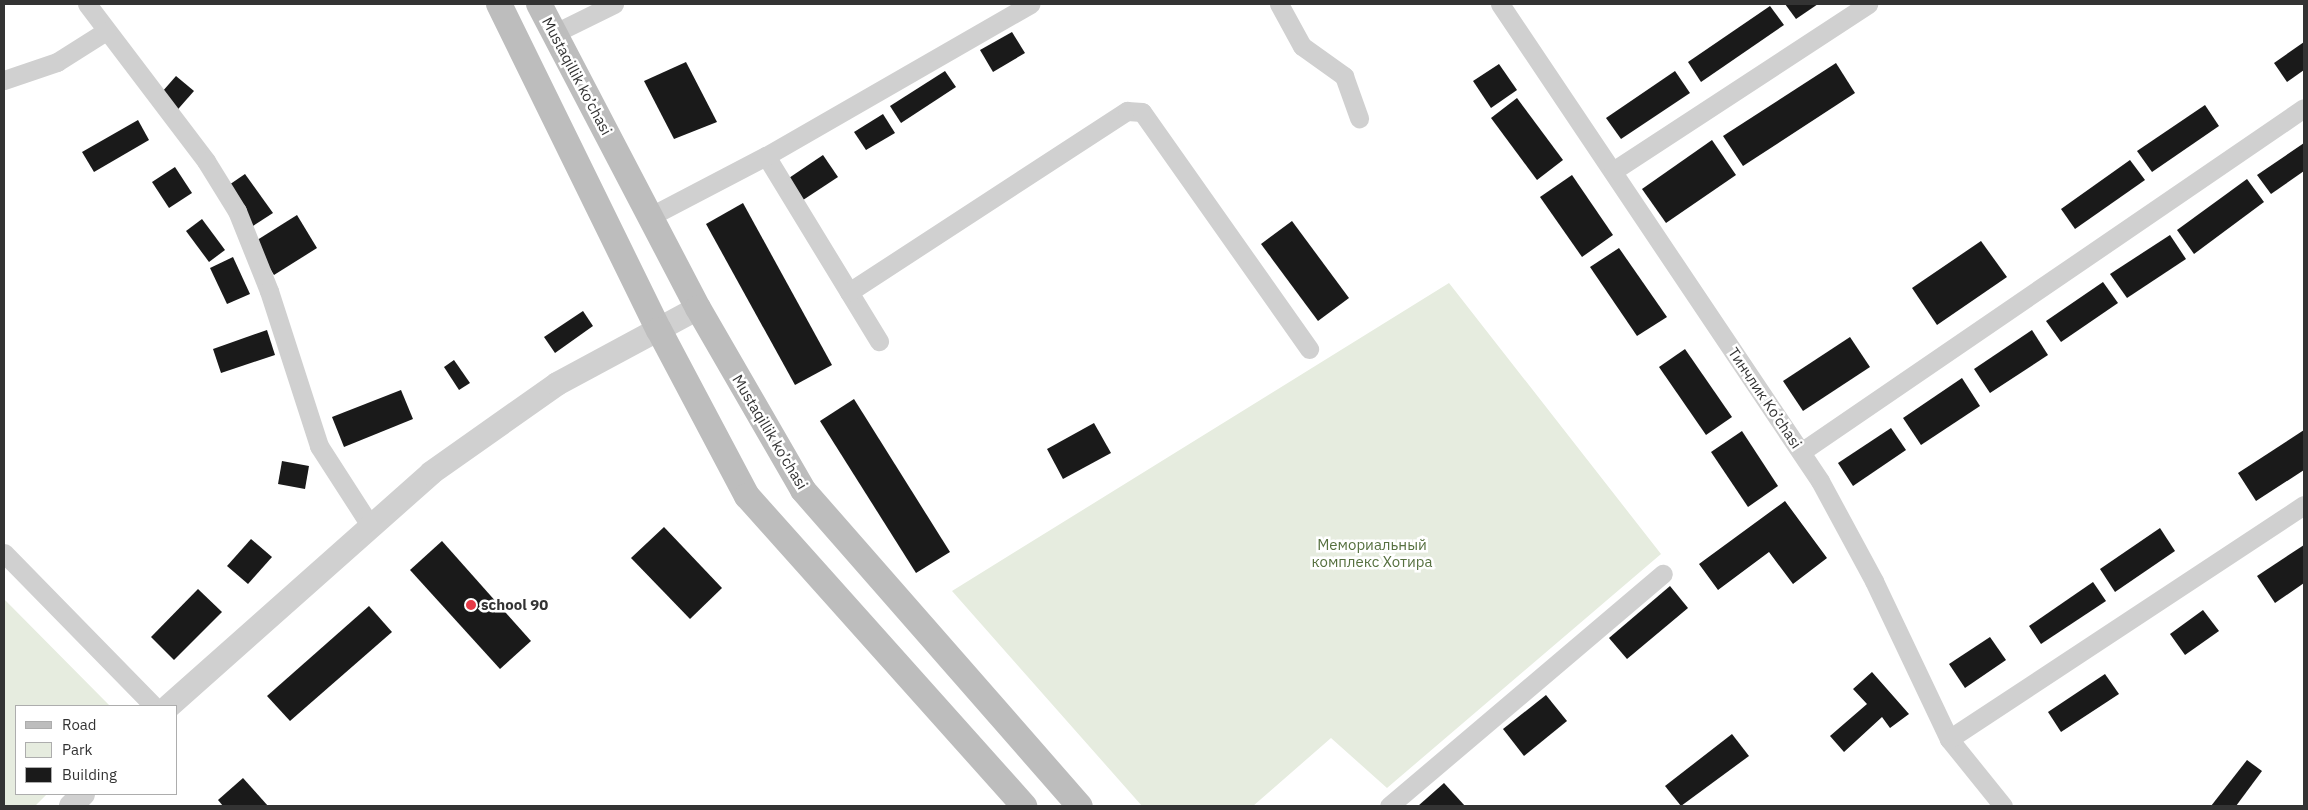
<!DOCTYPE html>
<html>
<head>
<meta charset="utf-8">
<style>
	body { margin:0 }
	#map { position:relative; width:2308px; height:810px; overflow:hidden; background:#fff; font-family:"IBM Plex Sans",sans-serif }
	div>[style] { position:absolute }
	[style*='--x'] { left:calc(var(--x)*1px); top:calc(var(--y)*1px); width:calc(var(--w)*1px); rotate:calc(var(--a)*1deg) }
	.green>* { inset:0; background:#e6ecdf }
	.building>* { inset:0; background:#1a1a1a }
	.minor>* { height:19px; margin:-9.5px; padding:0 9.5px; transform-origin:9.5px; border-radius:9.5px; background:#d0d0d0 }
	.tertiary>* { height:24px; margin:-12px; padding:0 12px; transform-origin:12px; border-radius:12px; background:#d0d0d0 }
	.secondary>* { height:26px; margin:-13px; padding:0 13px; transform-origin:13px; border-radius:13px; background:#bdbdbd }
	.dots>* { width:14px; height:14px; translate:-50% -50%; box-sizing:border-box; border:2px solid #fff; border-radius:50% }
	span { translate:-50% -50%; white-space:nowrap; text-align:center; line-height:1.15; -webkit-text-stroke:5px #fff; paint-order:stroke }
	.street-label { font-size:15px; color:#333 }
	.park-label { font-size:15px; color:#56703f }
	.poi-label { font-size:15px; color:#333; font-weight:700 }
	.left { translate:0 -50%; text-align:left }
	.frame { position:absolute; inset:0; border:5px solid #333; pointer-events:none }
	.legend { position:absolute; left:15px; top:705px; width:162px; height:90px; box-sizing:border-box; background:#fff; border:1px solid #adadad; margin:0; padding:6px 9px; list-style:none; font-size:15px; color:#333 }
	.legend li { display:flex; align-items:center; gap:10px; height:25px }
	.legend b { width:25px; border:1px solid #adadad }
</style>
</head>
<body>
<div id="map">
	<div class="green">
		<i style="clip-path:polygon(1449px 283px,1661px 554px,1387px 788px,1331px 738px,1253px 806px,1142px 806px,952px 591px)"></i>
		<i style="clip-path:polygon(4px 599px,110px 706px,16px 706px,16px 794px,47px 794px,35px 806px,4px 806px)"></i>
	</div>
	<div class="building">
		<i style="clip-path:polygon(1785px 4px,1818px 4px,1796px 19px)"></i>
		<i style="clip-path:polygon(1770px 6px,1784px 25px,1701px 82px,1688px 62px)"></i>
		<i style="clip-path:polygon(1012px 32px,1025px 53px,993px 72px,980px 50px)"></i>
		<i style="clip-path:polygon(2304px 42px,2304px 70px,2287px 82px,2274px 63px)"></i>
		<i style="clip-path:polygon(686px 62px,717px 122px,674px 139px,644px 81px)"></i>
		<i style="clip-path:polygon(1836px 63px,1855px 93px,1743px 166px,1723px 136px)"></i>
		<i style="clip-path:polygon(1499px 64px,1517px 90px,1491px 108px,1473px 81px)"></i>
		<i style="clip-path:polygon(945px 71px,956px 87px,901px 123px,890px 106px)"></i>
		<i style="clip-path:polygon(1675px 71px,1690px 93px,1621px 139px,1606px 118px)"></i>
		<i style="clip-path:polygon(176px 76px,194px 91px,172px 116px,155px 100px)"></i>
		<i style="clip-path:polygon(1517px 98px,1563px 160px,1537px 180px,1491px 118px)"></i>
		<i style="clip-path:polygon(2205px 105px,2219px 126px,2152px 172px,2137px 151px)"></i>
		<i style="clip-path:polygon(883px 114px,895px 133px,866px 150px,854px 132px)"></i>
		<i style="clip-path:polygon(138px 120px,149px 140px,94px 172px,82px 152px)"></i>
		<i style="clip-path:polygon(1712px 140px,1736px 175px,1666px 223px,1642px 189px)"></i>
		<i style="clip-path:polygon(2304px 143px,2304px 171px,2271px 194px,2257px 175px)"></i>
		<i style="clip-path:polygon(823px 155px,838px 177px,797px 204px,783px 182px)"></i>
		<i style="clip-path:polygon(2130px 160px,2145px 180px,2075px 229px,2061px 209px)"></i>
		<i style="clip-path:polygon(175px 167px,192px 193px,169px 208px,152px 182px)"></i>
		<i style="clip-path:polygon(245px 174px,273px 213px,253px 226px,226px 187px)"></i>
		<i style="clip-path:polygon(1572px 175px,1613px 235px,1582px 257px,1540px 197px)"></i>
		<i style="clip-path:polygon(2247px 179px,2264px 202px,2194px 254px,2177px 230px)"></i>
		<i style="clip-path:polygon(743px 203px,832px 365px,795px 385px,706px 224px)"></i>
		<i style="clip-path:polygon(297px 215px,317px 248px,274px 275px,254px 242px)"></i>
		<i style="clip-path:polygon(202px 219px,225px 250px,209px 262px,186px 231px)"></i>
		<i style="clip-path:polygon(1292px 221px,1349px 298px,1318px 321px,1261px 244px)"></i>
		<i style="clip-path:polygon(2170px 235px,2186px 259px,2127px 298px,2110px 274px)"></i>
		<i style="clip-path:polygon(1981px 241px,2007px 277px,1937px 325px,1912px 288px)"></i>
		<i style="clip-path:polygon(1619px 248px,1667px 317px,1637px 336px,1590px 267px)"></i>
		<i style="clip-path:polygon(233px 257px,250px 294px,227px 304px,210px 268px)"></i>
		<i style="clip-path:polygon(2103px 282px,2118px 303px,2061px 342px,2046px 321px)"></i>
		<i style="clip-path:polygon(583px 311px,593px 326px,555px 353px,544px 337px)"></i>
		<i style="clip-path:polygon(267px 330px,275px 355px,221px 373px,213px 349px)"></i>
		<i style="clip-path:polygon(2032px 330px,2048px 355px,1990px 393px,1974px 369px)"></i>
		<i style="clip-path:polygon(1850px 337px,1870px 367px,1803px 411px,1783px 381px)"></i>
		<i style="clip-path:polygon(1685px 349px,1732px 417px,1706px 435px,1659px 367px)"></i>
		<i style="clip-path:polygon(454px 360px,470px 383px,459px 390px,444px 367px)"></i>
		<i style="clip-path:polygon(1962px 378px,1980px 406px,1921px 445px,1903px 418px)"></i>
		<i style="clip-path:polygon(401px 390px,413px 419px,344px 447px,332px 417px)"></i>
		<i style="clip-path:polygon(854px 399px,950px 552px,916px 573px,820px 421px)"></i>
		<i style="clip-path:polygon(1094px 423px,1111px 453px,1063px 479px,1047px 449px)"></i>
		<i style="clip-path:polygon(1891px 428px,1906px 450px,1853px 486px,1838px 463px)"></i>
		<i style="clip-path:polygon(2304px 430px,2304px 470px,2256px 501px,2238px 473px)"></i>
		<i style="clip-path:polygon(1742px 431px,1778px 486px,1748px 507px,1711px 452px)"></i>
		<i style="clip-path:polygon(282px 461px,309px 466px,305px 489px,278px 484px)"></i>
		<i style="clip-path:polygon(1785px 501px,1827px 558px,1793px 584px,1769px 552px,1718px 590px,1699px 564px)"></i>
		<i style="clip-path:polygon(664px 527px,722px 588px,690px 619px,631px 558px)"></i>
		<i style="clip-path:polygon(2160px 528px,2175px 551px,2115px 592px,2100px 569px)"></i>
		<i style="clip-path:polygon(251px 539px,272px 557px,248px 584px,227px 566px)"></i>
		<i style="clip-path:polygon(442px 541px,531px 641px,500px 669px,410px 570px)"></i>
		<i style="clip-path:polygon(2304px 545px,2304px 583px,2275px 603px,2257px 576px)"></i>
		<i style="clip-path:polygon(2093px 582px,2106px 601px,2041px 644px,2029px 626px)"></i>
		<i style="clip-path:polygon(1670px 586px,1688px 608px,1627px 659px,1609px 638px)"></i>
		<i style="clip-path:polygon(198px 589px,222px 612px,174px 660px,151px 637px)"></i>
		<i style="clip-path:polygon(369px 606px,392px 632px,290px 721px,267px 696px)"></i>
		<i style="clip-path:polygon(2203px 610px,2219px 631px,2185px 655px,2170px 634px)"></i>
		<i style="clip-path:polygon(1990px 637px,2006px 660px,1965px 688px,1949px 664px)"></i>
		<i style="clip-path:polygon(1872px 672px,1909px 714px,1890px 728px,1882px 717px,1844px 752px,1830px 736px,1867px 704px,1853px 689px)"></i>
		<i style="clip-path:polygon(2105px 674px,2119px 694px,2061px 732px,2048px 712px)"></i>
		<i style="clip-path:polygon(1546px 695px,1567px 721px,1524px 756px,1503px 729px)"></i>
		<i style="clip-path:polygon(1732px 734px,1749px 756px,1681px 806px,1665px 786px)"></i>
		<i style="clip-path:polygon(2247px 760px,2262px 771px,2236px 806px,2211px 806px)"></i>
		<i style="clip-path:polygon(243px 778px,268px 806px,223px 806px,218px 800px)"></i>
		<i style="clip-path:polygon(1444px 783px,1465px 806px,1418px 806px)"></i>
	</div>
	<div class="minor">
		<i style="--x:87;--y:4;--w:197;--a:52.8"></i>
		<i style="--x:206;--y:161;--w:59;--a:58.2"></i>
		<i style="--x:237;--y:211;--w:86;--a:68.2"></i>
		<i style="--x:269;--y:291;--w:163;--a:72.1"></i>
		<i style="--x:319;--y:446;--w:94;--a:57.2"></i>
		<i style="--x:1279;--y:4;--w:48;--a:61.3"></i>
		<i style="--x:1302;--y:46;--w:52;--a:35.5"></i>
		<i style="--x:1344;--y:76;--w:45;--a:70.3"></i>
		<i style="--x:1500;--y:4;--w:574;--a:56.14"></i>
		<i style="--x:1820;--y:481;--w:114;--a:61.6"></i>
		<i style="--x:1874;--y:581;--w:175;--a:64.6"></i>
		<i style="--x:1949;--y:739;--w:86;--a:51.1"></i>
		<i style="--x:553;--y:34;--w:68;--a:-26.2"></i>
		<i style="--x:4;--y:80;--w:56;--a:-18.8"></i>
		<i style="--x:57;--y:62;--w:58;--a:-32.3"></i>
		<i style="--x:766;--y:156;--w:217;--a:58.6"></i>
		<i style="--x:1613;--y:171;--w:305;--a:-33.2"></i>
		<i style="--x:651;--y:216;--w:130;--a:-27.6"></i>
		<i style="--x:766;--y:156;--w:305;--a:-29.9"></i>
		<i style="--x:849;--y:292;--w:332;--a:-33.1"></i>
		<i style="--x:1127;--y:111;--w:15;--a:4"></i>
		<i style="--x:1142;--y:112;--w:290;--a:54.8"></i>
		<i style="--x:1801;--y:452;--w:609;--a:-34.37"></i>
		<i style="--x:4;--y:553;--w:214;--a:45.6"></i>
		<i style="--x:1949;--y:739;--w:425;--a:-33.4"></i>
		<i style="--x:1389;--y:806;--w:359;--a:-40.3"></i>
	</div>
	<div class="tertiary">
		<i style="--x:169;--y:706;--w:351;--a:-41.6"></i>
		<i style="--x:431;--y:473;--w:154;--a:-35.2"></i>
		<i style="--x:557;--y:384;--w:160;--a:-28.3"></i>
		<i style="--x:71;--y:806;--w:17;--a:-45"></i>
	</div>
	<div class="secondary">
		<i style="--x:499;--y:4;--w:363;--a:63.9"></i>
		<i style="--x:659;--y:330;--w:188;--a:62.1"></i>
		<i style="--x:747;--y:496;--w:416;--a:48.2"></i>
		<i style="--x:539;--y:4;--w:343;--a:62.4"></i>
		<i style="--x:698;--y:308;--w:210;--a:60"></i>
		<i style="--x:803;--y:490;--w:420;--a:48.8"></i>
	</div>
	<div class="dots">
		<i style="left:471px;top:605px;background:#e63946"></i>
	</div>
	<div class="street-label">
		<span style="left:577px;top:76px;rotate:62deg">Mustaqillik ko’chasi</span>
		<span style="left:1765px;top:398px;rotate:56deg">Тинчлик Ko’chasi</span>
		<span style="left:770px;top:432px;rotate:59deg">Mustaqillik ko’chasi</span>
	</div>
	<div class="park-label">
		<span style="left:1372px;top:553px">Мемориальный<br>комплекс Хотира</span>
	</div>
	<div class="poi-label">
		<span class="left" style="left:481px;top:605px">school 90</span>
	</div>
	<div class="frame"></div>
	<ul class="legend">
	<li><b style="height:6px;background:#bdbdbd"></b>Road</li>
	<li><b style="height:14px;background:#e6ecdf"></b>Park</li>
	<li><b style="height:14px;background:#1a1a1a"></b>Building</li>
	</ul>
</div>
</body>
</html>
